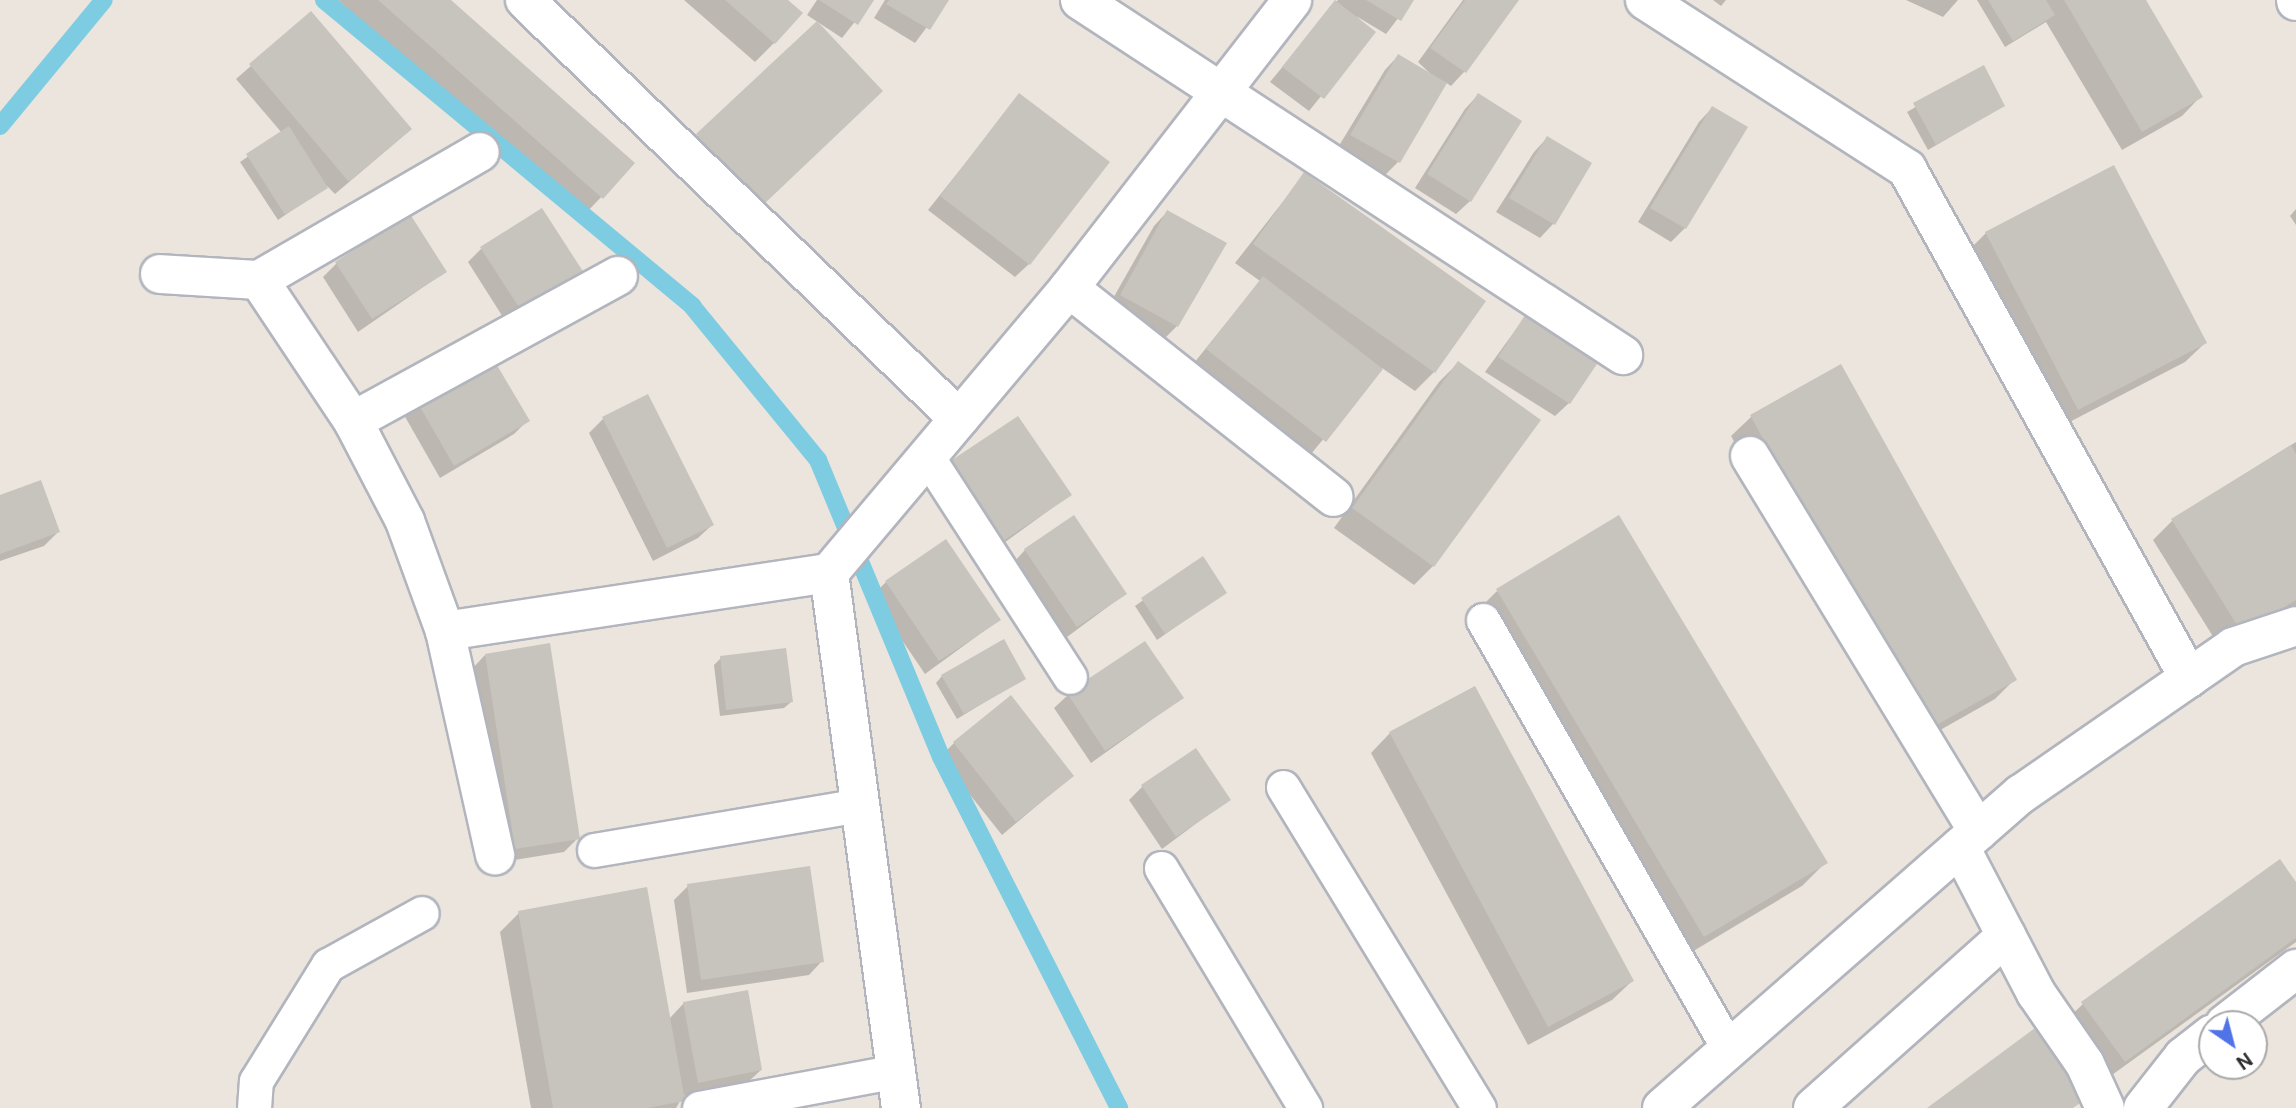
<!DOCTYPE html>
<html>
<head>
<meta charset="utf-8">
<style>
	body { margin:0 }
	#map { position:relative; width:2296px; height:1108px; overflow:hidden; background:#ebe5de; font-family:"DM Sans",sans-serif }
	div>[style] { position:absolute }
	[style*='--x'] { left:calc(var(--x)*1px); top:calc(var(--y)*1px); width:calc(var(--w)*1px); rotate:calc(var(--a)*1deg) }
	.shadow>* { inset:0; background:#0003 }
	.stream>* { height:18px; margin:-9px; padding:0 9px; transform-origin:9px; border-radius:9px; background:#7dcce2 }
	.building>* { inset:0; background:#c7c3bd }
	.roads { filter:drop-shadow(2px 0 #b2b5bd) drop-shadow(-2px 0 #b2b5bd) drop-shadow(0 2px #b2b5bd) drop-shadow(0 -2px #b2b5bd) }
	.lane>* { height:33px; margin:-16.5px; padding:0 16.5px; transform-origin:16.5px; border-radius:16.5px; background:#fff }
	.street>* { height:38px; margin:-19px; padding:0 19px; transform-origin:19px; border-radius:19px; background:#fff }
	.secondary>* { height:38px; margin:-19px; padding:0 19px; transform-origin:19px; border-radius:19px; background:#fff }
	span { translate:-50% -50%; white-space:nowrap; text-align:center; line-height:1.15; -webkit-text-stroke:5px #fff; paint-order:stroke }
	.north { position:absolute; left:2198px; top:1010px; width:70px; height:70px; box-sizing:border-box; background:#fff; border:2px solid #aaa; border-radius:50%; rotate:145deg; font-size:19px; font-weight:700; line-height:28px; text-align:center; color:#2b2b2b }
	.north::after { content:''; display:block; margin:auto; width:24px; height:32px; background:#5073e7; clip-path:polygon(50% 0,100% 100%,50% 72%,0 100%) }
</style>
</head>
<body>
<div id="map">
	<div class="shadow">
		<i style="clip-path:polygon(338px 0,448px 0,633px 164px,582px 217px)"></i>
		<i style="clip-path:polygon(684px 0,786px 0,774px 43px,755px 62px)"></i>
		<i style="clip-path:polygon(817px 0,872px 0,842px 38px,807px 15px)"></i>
		<i style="clip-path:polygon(885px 0,947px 0,915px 43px,874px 18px)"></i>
		<i style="clip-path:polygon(1338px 0,1412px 0,1386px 34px,1356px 16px,1373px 32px,1309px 111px,1270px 82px)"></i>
		<i style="clip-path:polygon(1463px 0,1517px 0,1464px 72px,1451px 86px,1445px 82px,1398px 162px,1384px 176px,1337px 149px,1385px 70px,1398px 56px,1435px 78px,1418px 62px)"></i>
		<i style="clip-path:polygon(1713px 0,1726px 0,1721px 6px)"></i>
		<i style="clip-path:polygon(1906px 0,1958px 0,1943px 17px)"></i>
		<i style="clip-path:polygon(1977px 0,2144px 0,2201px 96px,2182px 116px,2122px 150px,2046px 22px,2005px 47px)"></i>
		<i style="clip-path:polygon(311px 13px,396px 142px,335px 194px,327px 186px,278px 220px,240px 162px,282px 133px,236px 79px)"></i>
		<i style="clip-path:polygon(817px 23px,743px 223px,678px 155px)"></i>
		<i style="clip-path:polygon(1983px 68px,2003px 106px,1928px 150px,1907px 112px)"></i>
		<i style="clip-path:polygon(1478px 95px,1470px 201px,1456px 214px,1415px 188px,1465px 109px)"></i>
		<i style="clip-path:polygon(1019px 96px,1029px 264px,1015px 277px,928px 210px)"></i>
		<i style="clip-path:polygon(1712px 108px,1685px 228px,1671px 242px,1638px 222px,1699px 122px)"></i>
		<i style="clip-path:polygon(1547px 138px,1590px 163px,1553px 224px,1540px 238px,1496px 212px,1534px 152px)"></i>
		<i style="clip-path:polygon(1304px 175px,1434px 372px,1415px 391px,1382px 368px,1311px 454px,1194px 363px,1260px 281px,1235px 263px)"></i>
		<i style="clip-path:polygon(2296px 209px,2296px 225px,2290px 216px)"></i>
		<i style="clip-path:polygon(1167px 212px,1177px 326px,1163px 340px,1107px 309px,1154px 226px)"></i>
		<i style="clip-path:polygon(1986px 233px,2205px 343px,2185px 362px,2058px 428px,1967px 252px)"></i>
		<i style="clip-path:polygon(481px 249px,582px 272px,508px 325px,468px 262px)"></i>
		<i style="clip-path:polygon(337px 263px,445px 272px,358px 332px,323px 277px)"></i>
		<i style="clip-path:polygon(1527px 314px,1569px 403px,1555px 416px,1485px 372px)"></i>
		<i style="clip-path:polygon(1458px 363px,1433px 566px,1414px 585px,1334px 528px,1439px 382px)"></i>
		<i style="clip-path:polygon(1841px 366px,2014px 680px,1995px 699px,1905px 750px,1731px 436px,1751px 417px)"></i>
		<i style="clip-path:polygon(413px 394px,527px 421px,514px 434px,440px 478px,400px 408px)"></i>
		<i style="clip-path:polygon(648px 396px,712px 525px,698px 538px,653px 561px,589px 433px,603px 419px)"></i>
		<i style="clip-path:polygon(2296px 442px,2296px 606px,2222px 651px,2153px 540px,2173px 520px)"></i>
		<i style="clip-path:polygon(934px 479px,1070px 495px,986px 556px)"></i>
		<i style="clip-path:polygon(0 496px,58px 532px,44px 546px,0 561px)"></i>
		<i style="clip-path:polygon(1025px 550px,1125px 594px,1063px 640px,1012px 564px)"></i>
		<i style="clip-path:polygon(1202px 558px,1225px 592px,1157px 640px,1135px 606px)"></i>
		<i style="clip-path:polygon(886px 582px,999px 620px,925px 674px,872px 596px)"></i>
		<i style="clip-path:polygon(1497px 591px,1825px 863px,1802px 886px,1680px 959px,1474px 614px)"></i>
		<i style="clip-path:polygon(485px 655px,578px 838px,564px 852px,501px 862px,472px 669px)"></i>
		<i style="clip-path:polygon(721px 658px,791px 702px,784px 708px,720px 716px,714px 665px)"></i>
		<i style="clip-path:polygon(942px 676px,1024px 678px,957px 719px,936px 683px)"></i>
		<i style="clip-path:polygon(1068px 695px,1182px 698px,1091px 763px,1054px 708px)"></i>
		<i style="clip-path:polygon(1390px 733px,1632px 981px,1612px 1000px,1528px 1045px,1371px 753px)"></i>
		<i style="clip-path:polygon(954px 743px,1072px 776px,1002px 835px,940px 757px)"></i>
		<i style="clip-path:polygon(1143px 786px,1229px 799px,1162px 849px,1129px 800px)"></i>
		<i style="clip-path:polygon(2296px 885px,2296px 942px,2105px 1080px,2063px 1023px,2083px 1004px)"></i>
		<i style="clip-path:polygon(688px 886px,822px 961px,809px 975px,687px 993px,674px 900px)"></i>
		<i style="clip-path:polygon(519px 913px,669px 1019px,684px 1003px,761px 1070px,747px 1083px,683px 1096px,676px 1108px,531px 1108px,500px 932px)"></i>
	</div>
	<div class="stream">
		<i style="--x:324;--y:0;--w:479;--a:39.7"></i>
		<i style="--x:692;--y:306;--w:199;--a:50.7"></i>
		<i style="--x:818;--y:460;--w:321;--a:67.5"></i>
		<i style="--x:941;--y:757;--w:394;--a:63.1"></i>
		<i style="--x:0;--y:126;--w:163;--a:-50.5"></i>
	</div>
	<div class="building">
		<i style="clip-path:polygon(378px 0,451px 0,635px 163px,603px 199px)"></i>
		<i style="clip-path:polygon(725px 0,788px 0,803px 13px,775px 44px)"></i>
		<i style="clip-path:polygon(819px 0,874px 0,858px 25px)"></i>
		<i style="clip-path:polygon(889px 0,949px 0,930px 30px,886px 4px)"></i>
		<i style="clip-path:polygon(1335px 0,1376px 32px,1324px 99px,1282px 67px)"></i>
		<i style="clip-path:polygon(1366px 0,1414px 0,1401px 21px)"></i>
		<i style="clip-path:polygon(1465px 0,1519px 0,1466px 73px,1430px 48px)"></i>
		<i style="clip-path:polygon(1988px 0,2046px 0,2055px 15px,2013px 41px)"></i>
		<i style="clip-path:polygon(2064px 0,2146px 0,2203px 97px,2142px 132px)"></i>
		<i style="clip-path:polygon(311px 11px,412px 129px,349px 182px,249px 64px)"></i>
		<i style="clip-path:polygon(817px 21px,883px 91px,763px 205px,696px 134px)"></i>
		<i style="clip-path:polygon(1398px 54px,1447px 83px,1400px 163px,1350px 135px)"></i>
		<i style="clip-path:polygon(1984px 65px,2005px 106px,1936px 145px,1913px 103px)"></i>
		<i style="clip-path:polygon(1019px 93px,1110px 162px,1030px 265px,940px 196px)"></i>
		<i style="clip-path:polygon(1478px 93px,1522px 121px,1471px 202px,1427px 174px)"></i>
		<i style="clip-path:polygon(1712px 106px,1748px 127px,1686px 229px,1650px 208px)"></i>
		<i style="clip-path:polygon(289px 126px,328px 188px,285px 215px,246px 154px)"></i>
		<i style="clip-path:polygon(1547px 136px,1592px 163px,1555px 225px,1509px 198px)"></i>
		<i style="clip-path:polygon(2114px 165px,2207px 343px,2078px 410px,1985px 232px)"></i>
		<i style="clip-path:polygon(1304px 172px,1486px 301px,1435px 373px,1253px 244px)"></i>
		<i style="clip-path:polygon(542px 208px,584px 273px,522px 312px,480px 247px)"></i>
		<i style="clip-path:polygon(1167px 210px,1227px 243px,1178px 327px,1120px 295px)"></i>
		<i style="clip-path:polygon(410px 214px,447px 272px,372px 319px,335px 262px)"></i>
		<i style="clip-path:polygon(1263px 276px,1383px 369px,1326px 442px,1206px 349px)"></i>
		<i style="clip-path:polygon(1527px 312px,1601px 358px,1570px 404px,1498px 357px)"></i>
		<i style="clip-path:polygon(488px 350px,530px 421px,454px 466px,412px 393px)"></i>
		<i style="clip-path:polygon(1458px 361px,1541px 420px,1434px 567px,1352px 508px)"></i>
		<i style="clip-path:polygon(1841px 364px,2017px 680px,1924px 732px,1750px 415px)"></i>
		<i style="clip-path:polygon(648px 394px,714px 525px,667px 548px,602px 417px)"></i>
		<i style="clip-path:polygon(1018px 416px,1072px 495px,1000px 543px,946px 464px)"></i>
		<i style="clip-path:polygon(2291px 445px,2296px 454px,2296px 600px,2242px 633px,2171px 519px)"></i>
		<i style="clip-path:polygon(41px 480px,60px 532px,0 554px,0 495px)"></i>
		<i style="clip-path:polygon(1074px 515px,1127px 594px,1077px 627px,1024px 549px)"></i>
		<i style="clip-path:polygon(1619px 515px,1828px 863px,1704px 937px,1496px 589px)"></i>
		<i style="clip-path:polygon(946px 539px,1001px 620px,939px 661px,885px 581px)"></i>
		<i style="clip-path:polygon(1203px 556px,1227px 593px,1165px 634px,1141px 598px)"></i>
		<i style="clip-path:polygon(1004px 639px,1026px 679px,964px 714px,941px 675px)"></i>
		<i style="clip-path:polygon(1145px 641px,1184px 698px,1105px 751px,1067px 693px)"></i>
		<i style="clip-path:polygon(550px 643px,580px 839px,515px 849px,485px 654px)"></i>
		<i style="clip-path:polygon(786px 648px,793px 702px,726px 710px,720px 656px)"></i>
		<i style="clip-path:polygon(1475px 686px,1634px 981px,1548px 1027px,1389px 732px)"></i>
		<i style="clip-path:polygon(1011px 695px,1074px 776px,1016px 822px,953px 742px)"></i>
		<i style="clip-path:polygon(1196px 748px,1231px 800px,1176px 837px,1141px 785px)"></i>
		<i style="clip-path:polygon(2280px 859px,2296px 882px,2296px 938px,2125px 1062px,2081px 1002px)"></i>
		<i style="clip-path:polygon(810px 866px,824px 962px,701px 980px,687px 884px)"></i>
		<i style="clip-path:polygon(647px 887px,685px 1101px,647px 1108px,553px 1108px,518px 911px)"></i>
		<i style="clip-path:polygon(748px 990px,762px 1070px,698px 1083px,683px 1002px)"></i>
		<i style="clip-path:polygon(2035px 1028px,2087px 1098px,2073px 1108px,1927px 1108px)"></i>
	</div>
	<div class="roads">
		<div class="lane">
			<i style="--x:927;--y:456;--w:263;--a:57.1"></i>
			<i style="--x:1483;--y:620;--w:495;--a:60.2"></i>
			<i style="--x:1283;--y:787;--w:376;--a:58.6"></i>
			<i style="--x:594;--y:850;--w:270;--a:-9.6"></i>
			<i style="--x:1161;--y:868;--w:280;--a:59"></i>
			<i style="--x:254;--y:1108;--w:27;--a:-86"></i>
			<i style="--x:256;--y:1081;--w:137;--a:-58.2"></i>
			<i style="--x:328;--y:965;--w:107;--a:-29"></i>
			<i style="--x:699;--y:1108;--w:200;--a:-10.6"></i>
		</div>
		<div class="street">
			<i style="--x:525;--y:0;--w:603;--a:43.99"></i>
			<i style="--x:1080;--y:0;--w:649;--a:33.18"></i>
			<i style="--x:1645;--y:0;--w:312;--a:32.8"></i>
			<i style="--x:1907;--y:169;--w:582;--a:61.01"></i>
			<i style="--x:2296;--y:0;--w:1;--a:90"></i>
			<i style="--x:160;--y:274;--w:99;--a:3.5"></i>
			<i style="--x:259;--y:280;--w:169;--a:56.3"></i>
			<i style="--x:353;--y:421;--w:113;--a:62.5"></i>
			<i style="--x:405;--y:521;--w:117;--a:70"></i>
			<i style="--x:445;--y:631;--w:230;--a:77.4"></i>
			<i style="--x:259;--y:280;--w:255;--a:-30.1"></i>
			<i style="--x:1069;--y:288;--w:337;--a:38.3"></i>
			<i style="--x:353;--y:421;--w:302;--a:-28.7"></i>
			<i style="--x:1750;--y:456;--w:439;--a:58.7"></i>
			<i style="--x:829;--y:573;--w:540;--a:82.34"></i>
			<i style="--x:445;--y:631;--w:388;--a:-8.6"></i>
			<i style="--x:829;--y:573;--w:373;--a:-49.9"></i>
			<i style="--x:1069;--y:288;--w:364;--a:-52.2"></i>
			<i style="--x:1960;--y:847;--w:165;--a:62.5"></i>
			<i style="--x:2036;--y:993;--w:86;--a:55.4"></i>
			<i style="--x:2085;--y:1064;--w:48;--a:65.6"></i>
			<i style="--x:2225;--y:1024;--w:90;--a:-37.8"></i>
			<i style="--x:1813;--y:1108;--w:259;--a:-41.7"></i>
			<i style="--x:2143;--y:1108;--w:65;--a:-51.9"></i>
			<i style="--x:2183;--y:1057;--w:37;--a:-38"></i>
		</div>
		<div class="secondary">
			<i style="--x:1662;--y:1108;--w:477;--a:-41.2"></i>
			<i style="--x:2021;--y:794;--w:258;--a:-34.7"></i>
			<i style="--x:2233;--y:647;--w:66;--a:-18.4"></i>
		</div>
	</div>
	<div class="north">N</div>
</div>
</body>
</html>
